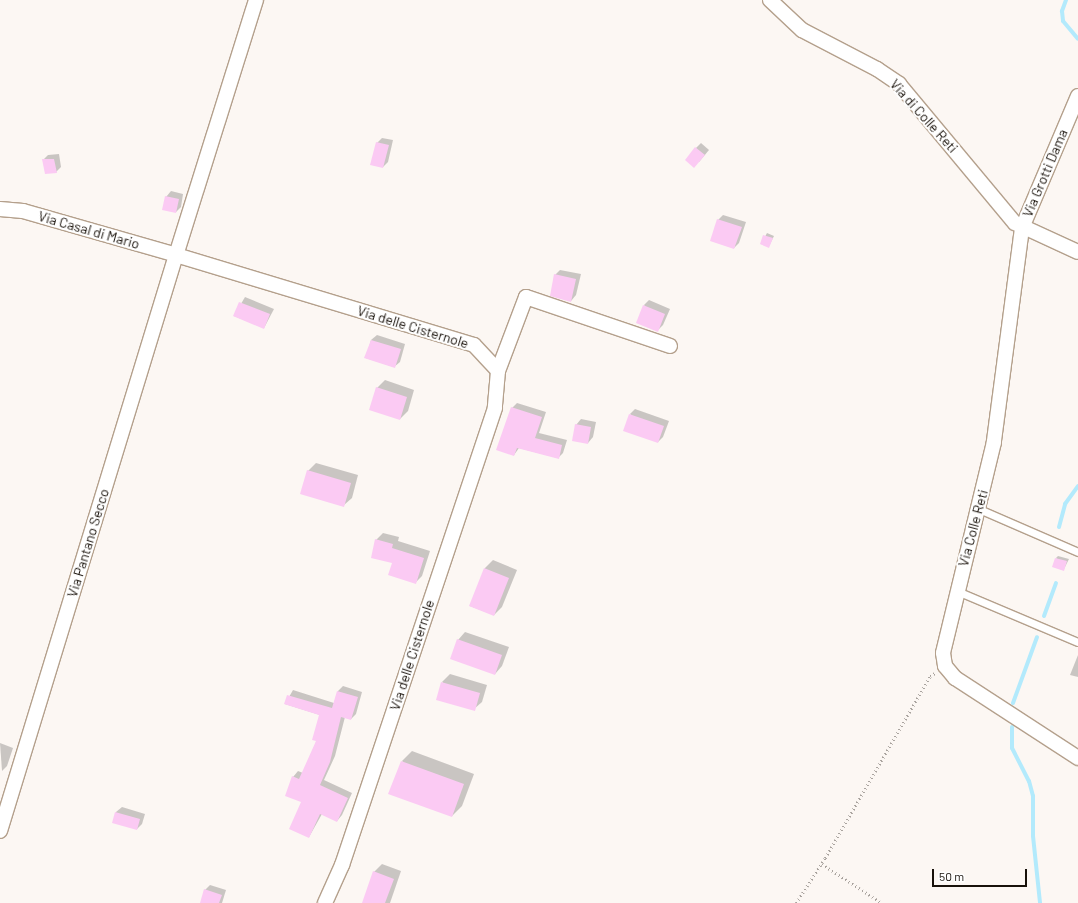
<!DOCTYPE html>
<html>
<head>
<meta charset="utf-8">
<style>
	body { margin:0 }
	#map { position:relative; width:1078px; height:903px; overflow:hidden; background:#fcf7f3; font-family:Barlow,sans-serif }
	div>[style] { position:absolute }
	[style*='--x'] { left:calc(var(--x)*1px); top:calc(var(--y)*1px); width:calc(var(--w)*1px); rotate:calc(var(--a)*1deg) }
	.shadow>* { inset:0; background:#0003 }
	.stream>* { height:4px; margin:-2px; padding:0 2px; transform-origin:2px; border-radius:2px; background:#b3eafc }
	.building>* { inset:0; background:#fbcaf3 }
	.path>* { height:2.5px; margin-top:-1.25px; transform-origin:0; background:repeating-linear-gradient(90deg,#a9a39e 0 1px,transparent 0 4px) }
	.roads { filter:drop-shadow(1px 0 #b4a08c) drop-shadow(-1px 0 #b4a08c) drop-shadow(0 1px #b4a08c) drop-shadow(0 -1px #b4a08c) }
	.lane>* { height:7px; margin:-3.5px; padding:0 3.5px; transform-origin:3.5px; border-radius:3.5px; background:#fff }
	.street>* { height:14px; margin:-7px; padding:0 7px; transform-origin:7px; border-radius:7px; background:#fff }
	span { translate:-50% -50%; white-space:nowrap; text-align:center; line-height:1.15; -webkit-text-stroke:4px #fff; paint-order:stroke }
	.street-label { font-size:14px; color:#18110a }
	.scale { position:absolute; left:932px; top:869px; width:95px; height:18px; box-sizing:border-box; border:2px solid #18110a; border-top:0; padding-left:5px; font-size:12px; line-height:14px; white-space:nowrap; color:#18110a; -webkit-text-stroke:3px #fff; paint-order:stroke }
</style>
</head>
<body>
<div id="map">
	<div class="shadow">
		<i style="clip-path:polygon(382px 138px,393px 140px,388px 162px,383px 167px,377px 143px)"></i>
		<i style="clip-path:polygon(701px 143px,709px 150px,699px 162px,696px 148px)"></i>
		<i style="clip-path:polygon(59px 154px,61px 167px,56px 172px,43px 160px,48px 155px)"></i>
		<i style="clip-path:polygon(171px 191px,183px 194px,181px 207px,176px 212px,166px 197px)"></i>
		<i style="clip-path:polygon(723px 215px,746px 222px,739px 243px,734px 248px,718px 220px)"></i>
		<i style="clip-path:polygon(767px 233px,774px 236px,769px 246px,761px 244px)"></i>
		<i style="clip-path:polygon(560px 270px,581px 274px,576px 295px,571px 301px,555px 275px)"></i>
		<i style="clip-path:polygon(245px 297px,274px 309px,264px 328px,234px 316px)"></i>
		<i style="clip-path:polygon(649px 300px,670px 309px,663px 325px,658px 330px,644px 305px)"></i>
		<i style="clip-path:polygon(377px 335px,405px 344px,400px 362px,394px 367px,366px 358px,371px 340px)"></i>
		<i style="clip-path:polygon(385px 380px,414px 390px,408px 411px,400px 419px,377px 388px)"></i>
		<i style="clip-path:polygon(517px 403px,546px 412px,539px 433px,567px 440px,563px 453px,558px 458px,519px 448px,514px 455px,512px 408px)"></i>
		<i style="clip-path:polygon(635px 409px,669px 421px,663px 437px,658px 442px,630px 414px)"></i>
		<i style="clip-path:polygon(581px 419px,596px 422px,593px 437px,588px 443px,576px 425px)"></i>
		<i style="clip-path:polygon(316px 463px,358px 475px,352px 498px,344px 505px,308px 471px)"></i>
		<i style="clip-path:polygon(383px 533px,399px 537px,398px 541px,430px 551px,422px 576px,415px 583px,393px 562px,376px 540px)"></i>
		<i style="clip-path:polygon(1058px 556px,1069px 559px,1064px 569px,1056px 558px)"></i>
		<i style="clip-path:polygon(493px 560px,517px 570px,502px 607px,494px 615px,470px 606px,485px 568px)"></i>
		<i style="clip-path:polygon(465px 632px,509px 647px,502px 666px,495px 674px,458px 640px)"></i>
		<i style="clip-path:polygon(1078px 655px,1078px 677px,1070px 675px)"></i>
		<i style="clip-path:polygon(450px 674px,487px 685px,482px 702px,474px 709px,442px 682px)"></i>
		<i style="clip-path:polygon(343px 686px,362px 692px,356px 714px,351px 719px,345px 717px,335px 756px,324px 780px,352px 793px,342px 815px,337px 821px,322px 814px,309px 837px,302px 801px,293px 777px,298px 771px,303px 773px,317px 740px,320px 715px,285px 704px,293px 690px,334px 703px,338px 691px)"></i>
		<i style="clip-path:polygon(0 743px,13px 748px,7px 766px,2px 771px)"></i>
		<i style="clip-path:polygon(412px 751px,474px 774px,462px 806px,452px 816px,402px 761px)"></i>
		<i style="clip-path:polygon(122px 807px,145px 814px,142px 824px,137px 829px,114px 822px,116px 812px)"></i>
		<i style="clip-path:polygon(382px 864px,401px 871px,390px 903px,363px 903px,374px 872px)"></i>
		<i style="clip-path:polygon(210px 885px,226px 890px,222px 903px,201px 903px,205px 890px)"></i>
	</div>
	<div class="stream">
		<i style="--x:1066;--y:0;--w:12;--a:110"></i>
		<i style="--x:1062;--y:11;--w:10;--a:84"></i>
		<i style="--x:1063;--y:21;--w:23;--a:50"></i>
		<i style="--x:1059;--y:527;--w:24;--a:-75"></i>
		<i style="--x:1065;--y:504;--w:22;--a:-54"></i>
		<i style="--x:1044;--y:616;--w:35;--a:-70"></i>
		<i style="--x:1013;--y:703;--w:70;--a:-70"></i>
		<i style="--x:1012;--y:727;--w:21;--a:90"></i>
		<i style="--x:1012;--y:748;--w:37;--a:63"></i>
		<i style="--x:1029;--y:781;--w:16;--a:75"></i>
		<i style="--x:1033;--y:796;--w:40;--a:90"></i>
		<i style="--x:1033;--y:836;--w:67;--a:84"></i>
	</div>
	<div class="building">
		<i style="clip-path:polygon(376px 142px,389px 145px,383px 168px,370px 165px)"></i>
		<i style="clip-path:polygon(695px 147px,705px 155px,694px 168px,685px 160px)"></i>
		<i style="clip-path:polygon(42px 159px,54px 159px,57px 173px,45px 174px)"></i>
		<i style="clip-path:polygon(165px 196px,179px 199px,176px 213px,162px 210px)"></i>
		<i style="clip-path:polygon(717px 219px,742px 227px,734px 249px,710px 241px)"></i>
		<i style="clip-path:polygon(763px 235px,773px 238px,769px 248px,760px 244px)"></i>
		<i style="clip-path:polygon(554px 274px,576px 279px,571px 302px,550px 296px)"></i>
		<i style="clip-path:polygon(239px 302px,270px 314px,264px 329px,233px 316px)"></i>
		<i style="clip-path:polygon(643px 305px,665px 314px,658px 332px,636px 323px)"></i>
		<i style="clip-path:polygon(371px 340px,401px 349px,395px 368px,364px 358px)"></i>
		<i style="clip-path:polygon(376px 387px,407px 397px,400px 420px,369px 410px)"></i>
		<i style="clip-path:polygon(511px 407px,542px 417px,535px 438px,562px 445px,559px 459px,517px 448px,514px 456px,496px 450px)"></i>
		<i style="clip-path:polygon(629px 414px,664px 426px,658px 443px,623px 431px)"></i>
		<i style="clip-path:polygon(575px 424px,591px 427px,588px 444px,572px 441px)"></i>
		<i style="clip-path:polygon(307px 470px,351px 483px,344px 507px,300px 494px)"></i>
		<i style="clip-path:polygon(375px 539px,393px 544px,392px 548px,424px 558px,416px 584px,388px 575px,392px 563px,371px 558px)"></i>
		<i style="clip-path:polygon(1055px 558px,1067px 561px,1064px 571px,1052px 567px)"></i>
		<i style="clip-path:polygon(484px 568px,509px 578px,494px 616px,469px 606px)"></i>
		<i style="clip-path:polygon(457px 639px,502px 655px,495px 675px,450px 659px)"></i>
		<i style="clip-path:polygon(441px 682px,480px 693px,475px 711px,436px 700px)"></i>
		<i style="clip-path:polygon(337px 691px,358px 697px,351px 720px,341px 717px,330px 762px,320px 785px,348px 798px,337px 822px,320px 814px,309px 838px,289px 829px,301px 802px,285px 796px,292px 776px,299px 779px,316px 741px,312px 740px,319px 715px,284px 704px,287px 695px,332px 708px)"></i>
		<i style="clip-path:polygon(401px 761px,464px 784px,452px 817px,388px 794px)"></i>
		<i style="clip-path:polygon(115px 812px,140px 819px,137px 830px,112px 823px)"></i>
		<i style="clip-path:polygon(373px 871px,394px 879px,385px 903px,362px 903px)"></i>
		<i style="clip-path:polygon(204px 889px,222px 895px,219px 903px,200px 903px)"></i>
	</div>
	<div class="path">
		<i style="--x:822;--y:864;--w:72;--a:33"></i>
		<i style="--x:796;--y:903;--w:54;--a:-57.2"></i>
		<i style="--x:825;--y:858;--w:210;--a:-60"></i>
		<i style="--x:930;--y:676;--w:6;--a:-31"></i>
	</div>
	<div class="roads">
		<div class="lane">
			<i style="--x:979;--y:509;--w:108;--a:23.5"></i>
			<i style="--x:957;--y:591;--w:131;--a:22.9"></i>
		</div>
		<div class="street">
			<i style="--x:256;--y:0;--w:267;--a:107.4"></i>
			<i style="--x:176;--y:255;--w:311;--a:16.8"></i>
			<i style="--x:474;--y:345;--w:35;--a:47"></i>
			<i style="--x:498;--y:371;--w:37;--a:95"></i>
			<i style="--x:495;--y:408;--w:482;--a:108.5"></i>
			<i style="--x:342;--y:865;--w:42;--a:114.1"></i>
			<i style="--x:770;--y:0;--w:44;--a:43.2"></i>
			<i style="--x:802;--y:30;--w:85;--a:27.5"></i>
			<i style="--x:877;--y:69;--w:27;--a:34"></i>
			<i style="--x:899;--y:84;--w:181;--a:50.2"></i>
			<i style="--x:1015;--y:223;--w:69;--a:24.7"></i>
			<i style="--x:1078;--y:96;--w:143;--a:113"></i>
			<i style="--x:1022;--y:228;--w:216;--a:97.5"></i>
			<i style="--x:994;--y:442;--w:217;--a:103.6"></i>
			<i style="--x:943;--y:653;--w:13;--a:81"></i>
			<i style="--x:945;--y:666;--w:16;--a:50"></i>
			<i style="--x:955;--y:678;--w:147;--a:33"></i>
			<i style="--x:0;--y:209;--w:23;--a:5"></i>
			<i style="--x:23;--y:211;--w:159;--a:16"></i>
			<i style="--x:176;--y:255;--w:602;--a:106.99"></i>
			<i style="--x:498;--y:371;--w:79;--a:-69.3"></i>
			<i style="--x:526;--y:297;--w:152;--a:18.8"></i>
		</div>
	</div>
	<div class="street-label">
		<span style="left:924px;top:116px;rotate:48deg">Via di Colle Reti</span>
		<span style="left:1045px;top:173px;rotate:-67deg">Via Grotti Dama</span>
		<span style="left:89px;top:230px;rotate:16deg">Via Casal di Mario</span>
		<span style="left:413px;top:327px;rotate:17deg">Via delle Cisternole</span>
		<span style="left:973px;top:528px;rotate:-75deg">Via Colle Reti</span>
		<span style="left:88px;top:543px;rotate:-73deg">Via Pantano Secco</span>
		<span style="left:412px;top:655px;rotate:-72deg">Via delle Cisternole</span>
	</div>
	<div class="scale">50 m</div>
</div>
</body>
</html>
